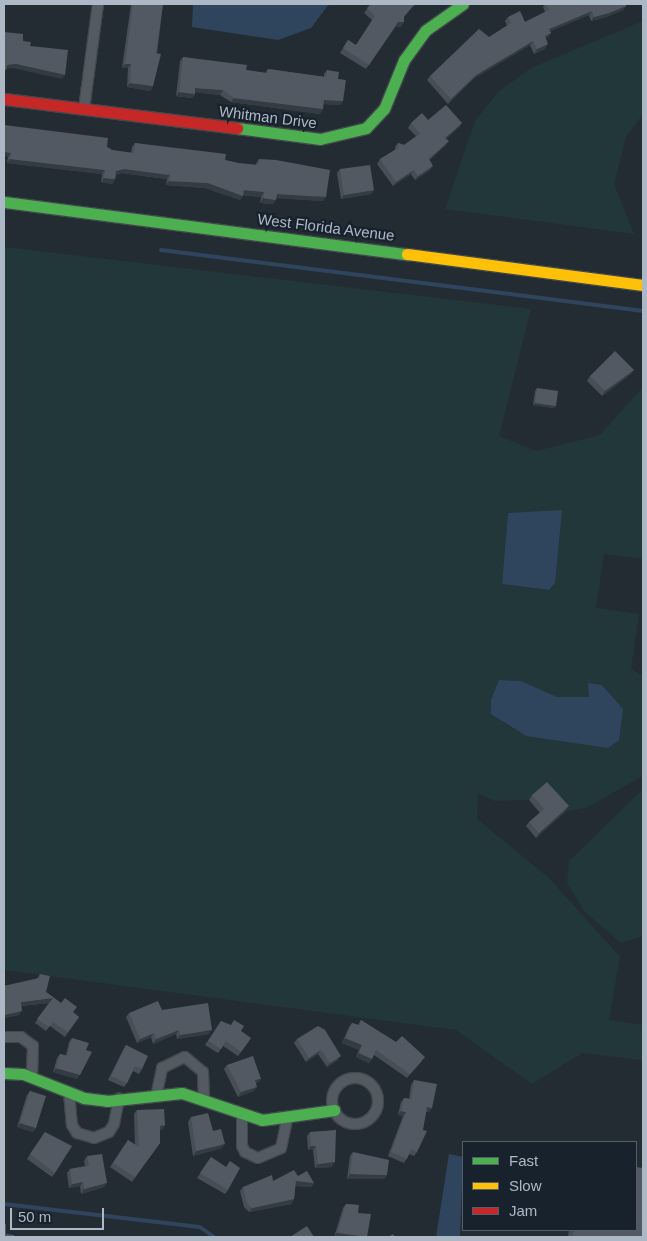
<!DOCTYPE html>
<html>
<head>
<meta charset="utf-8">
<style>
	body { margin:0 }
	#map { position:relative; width:647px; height:1241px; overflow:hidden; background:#242c33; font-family:Arial,sans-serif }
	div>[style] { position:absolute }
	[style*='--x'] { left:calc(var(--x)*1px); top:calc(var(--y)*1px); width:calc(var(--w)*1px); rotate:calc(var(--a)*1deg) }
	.green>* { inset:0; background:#213739 }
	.water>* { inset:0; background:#2f455d }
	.stream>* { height:4px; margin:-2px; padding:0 2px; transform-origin:2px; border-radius:2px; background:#2f455d }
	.roads { filter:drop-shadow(1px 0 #42484d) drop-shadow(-1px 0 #42484d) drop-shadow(0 1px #42484d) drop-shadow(0 -1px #42484d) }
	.street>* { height:10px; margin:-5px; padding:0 5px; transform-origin:5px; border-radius:5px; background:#545a62 }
	.street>.ring { margin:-5px; padding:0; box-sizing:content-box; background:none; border:10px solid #545a62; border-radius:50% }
	.fast>* { height:11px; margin:-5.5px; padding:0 5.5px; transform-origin:5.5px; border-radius:5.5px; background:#4caf50 }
	.slow>* { height:11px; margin:-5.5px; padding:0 5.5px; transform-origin:5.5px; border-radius:5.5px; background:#ffc107 }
	.jam>* { height:11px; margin:-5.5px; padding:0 5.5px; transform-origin:5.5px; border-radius:5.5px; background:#c62828 }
	.wall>* { inset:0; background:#474e55 }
	.shaded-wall>* { inset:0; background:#343c43 }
	.building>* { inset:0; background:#525962 }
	span { translate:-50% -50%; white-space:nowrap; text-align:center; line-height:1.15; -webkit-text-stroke:4.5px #18222d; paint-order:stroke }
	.street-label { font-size:15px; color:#acb8c6 }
	.frame { position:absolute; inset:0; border:5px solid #acb8c6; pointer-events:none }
	.legend { position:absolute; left:462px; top:1141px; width:175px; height:90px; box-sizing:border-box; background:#18222d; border:1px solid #535e6a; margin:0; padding:6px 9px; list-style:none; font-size:15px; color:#acb8c6 }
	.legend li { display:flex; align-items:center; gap:10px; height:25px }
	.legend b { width:25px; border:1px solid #535e6a }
	.scale { position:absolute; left:10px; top:1208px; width:94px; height:22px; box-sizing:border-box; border:2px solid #acb8c6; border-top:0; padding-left:6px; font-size:15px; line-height:18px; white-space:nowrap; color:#acb8c6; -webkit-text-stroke:4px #18222d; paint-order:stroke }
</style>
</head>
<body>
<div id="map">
	<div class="green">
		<i style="clip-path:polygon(643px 21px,643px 114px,626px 137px,614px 184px,634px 234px,445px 209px,475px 121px,498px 92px,531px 68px)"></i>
		<i style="clip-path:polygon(evenodd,4px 247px,531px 309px,499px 436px,536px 451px,600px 435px,643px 387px,643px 559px,604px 554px,596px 608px,639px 614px,631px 669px,643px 676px,643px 776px,586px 808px,566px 811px,544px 786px,529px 800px,495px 801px,478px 794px,477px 819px,549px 878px,620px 957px,609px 1020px,643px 1025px,643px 1060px,582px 1053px,532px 1084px,456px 1030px,4px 970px,4px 247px,508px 513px,555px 582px,549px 590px,502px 584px,508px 513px,4px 247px,500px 680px,521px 681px,557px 697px,589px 697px,602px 685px,623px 709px,604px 746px,526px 736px,503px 723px,500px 680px)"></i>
		<i style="clip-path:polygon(643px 789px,643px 936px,621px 943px,585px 912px,567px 883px,569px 861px)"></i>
	</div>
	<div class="water">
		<i style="clip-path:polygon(193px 4px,329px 4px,311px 28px,278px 40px,192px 27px)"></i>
		<i style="clip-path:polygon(562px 510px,555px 583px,549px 590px,502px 584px,508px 513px)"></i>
		<i style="clip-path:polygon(499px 680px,521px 681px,557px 697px,589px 697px,588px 683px,602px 685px,623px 709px,619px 740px,608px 748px,526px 736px,491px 714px,491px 700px)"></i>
		<i style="clip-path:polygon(449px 1154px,463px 1157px,460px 1237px,436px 1237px)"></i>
	</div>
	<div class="stream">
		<i style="--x:161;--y:250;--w:486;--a:7.2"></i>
		<i style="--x:4;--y:1204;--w:197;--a:6.7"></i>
		<i style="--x:200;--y:1227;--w:17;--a:36"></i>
	</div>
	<div class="roads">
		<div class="street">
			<i style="--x:84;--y:109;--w:106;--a:-82.4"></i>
			<i style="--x:4;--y:1037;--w:17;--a:0"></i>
			<i style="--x:21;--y:1037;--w:15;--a:37"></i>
			<i style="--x:33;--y:1046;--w:31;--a:92"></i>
			<i class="ring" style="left:332px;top:1078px;width:36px;height:36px"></i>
			<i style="--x:69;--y:1092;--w:33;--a:85"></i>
			<i style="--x:72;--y:1125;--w:9;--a:58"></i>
			<i style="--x:77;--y:1133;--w:18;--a:16"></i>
			<i style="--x:94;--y:1138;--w:16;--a:-22"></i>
			<i style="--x:109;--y:1132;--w:9;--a:-58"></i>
			<i style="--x:114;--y:1124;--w:26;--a:-79"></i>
			<i style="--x:157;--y:1092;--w:25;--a:-78"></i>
			<i style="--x:162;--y:1068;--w:25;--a:-26"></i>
			<i style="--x:185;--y:1057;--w:23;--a:40"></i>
			<i style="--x:203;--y:1072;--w:28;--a:88"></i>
			<i style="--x:242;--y:1115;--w:31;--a:90"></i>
			<i style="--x:242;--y:1146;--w:7;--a:63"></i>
			<i style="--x:245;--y:1152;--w:14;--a:25"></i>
			<i style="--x:258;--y:1158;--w:25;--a:-23"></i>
			<i style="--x:281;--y:1148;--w:29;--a:-78"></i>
		</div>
		<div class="fast">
			<i style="--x:237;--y:128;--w:84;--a:7.5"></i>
			<i style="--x:320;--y:139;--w:47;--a:-13.4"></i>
			<i style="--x:366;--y:128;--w:26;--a:-47"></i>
			<i style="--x:384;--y:109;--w:53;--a:-67.8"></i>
			<i style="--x:404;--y:60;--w:37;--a:-54"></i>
			<i style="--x:426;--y:30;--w:45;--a:-35.1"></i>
			<i style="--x:4;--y:202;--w:406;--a:7.4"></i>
			<i style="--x:4;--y:1073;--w:19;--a:3"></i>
			<i style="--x:23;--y:1074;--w:66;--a:21.5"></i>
			<i style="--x:84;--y:1098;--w:23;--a:7"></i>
			<i style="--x:107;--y:1101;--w:75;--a:-6.1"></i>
			<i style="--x:182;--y:1093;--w:84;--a:18.6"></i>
			<i style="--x:262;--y:1120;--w:73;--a:-7.9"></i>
		</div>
		<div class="slow">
			<i style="--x:407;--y:254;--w:238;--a:7.5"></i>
		</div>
		<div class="jam">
			<i style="--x:4;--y:99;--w:235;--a:7.1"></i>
		</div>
	</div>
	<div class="wall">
		<i style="clip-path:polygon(131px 4px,163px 4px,153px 86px,150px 91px,127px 87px,128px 68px,122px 68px)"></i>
		<i style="clip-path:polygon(371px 4px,417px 4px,413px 6px,404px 17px,401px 27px,396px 26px,366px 69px,340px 53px,348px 40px,356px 45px,372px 20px,364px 13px)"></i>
		<i style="clip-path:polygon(545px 4px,626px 4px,626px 6px,623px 10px,606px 17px,591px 21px,589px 15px,550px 31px,551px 33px,548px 37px,546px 38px,545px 49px,534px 54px,530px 45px,473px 79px,448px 104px,427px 80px,430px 76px,507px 26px,505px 21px,508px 17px,525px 22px,545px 12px,543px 7px)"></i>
		<i style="clip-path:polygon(183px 57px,246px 70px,265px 73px,268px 69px,324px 77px,324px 74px,327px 70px,338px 79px,343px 101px,340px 105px,323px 104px,323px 109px,320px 114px,231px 102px,220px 95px,195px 92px,195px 94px,192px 98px,176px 96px,180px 61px)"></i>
		<i style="clip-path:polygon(428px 120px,462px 123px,459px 127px,446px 139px,446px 145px,429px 160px,430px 170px,415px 180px,411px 174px,393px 186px,377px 164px,380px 159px,395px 150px,395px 147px,398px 143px,404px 145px,416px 136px,408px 128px,411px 123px)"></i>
		<i style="clip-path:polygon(4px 125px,107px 147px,112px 150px,131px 153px,132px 147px,135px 143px,225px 160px,238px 163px,255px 165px,259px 159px,323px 201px,276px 198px,273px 204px,260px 203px,261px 197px,243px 195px,240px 200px,205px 188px,166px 185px,167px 179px,121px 173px,116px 175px,115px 179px,112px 184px,101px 182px,102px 174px,7px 163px,8px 157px)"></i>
		<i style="clip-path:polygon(340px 169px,374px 190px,371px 194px,341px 199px,337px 173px)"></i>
		<i style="clip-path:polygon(631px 374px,602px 396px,587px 381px,590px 376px)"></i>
		<i style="clip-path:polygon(537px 388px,556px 406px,554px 408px,533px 405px,535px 391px)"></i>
		<i style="clip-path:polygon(532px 795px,566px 811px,536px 838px,526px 826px,529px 822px,540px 813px,529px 800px)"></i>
		<i style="clip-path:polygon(40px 974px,46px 992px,79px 1017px,65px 1037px,50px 1026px,46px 1031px,35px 1023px,49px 1003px,21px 1006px,19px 1015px,4px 1018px,4px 986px,37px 979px)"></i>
		<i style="clip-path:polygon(162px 1010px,209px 1034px,177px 1039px,176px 1034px,153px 1044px,151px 1037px,137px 1043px,126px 1017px,129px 1013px)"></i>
		<i style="clip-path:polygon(361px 1020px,422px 1061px,407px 1078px,374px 1055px,369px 1063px,356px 1057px,359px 1050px,342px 1043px,349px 1027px,352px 1023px,358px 1025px)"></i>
		<i style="clip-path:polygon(221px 1021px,251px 1038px,238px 1056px,223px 1046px,218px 1053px,205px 1045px)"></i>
		<i style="clip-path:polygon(325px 1030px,338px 1060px,327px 1067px,318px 1054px,306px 1062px,294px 1043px,297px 1039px)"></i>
		<i style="clip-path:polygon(72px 1038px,77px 1079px,53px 1072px,57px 1058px,60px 1054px,66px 1055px,69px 1042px)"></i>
		<i style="clip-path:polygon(126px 1045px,142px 1069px,139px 1074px,133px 1071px,127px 1083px,124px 1087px,108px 1080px,123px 1050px)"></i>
		<i style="clip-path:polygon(227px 1065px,258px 1083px,256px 1083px,254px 1091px,238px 1097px,224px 1069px)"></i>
		<i style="clip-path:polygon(414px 1080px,432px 1108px,429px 1112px,426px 1112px,417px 1152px,414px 1156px,409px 1154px,404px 1163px,388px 1156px,403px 1116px,398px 1115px,401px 1102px,404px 1098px,409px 1099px,411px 1085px)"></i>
		<i style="clip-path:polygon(30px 1091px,36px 1128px,33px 1132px,17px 1127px,27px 1095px)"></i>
		<i style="clip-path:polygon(137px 1110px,165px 1125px,162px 1130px,160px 1130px,160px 1143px,132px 1182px,110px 1167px,128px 1140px,135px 1145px,134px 1114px)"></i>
		<i style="clip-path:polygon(191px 1117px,213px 1131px,222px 1148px,193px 1156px,188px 1122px)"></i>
		<i style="clip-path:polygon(45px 1132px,55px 1173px,52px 1177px,27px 1159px)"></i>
		<i style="clip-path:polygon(310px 1132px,332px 1167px,315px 1168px,313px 1150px,308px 1150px,307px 1136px)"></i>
		<i style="clip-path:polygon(353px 1152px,387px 1175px,384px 1179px,347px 1179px,350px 1156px)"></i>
		<i style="clip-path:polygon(87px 1156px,104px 1187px,81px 1194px,80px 1186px,69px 1188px,67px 1173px,70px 1169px,85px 1166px,84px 1161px)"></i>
		<i style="clip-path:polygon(211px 1157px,226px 1167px,228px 1190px,225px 1194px,197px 1178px)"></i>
		<i style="clip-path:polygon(298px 1176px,314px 1183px,311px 1187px,295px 1186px,294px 1199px,291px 1204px,249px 1212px,244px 1207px,240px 1191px,243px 1187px)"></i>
		<i style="clip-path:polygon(346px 1204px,359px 1205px,334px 1237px,343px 1208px)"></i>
		<i style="clip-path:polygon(569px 1230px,636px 1230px,643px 1237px,568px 1237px)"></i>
	</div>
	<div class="shaded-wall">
		<i style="clip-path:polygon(626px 6px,623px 10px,606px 17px,591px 21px,594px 17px)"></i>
		<i style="clip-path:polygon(592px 11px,589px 15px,546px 33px,549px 29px)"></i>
		<i style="clip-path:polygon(398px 22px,404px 22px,401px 27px,395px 26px)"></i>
		<i style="clip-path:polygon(551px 33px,548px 37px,542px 40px,545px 36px)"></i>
		<i style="clip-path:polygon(533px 41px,530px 45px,473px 79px,448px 104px,451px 99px,476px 75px)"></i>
		<i style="clip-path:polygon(548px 44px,545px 49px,534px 54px,537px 49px)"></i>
		<i style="clip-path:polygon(16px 64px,65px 75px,62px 79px,13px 68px,4px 69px,7px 65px)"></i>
		<i style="clip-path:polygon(125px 64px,131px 64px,128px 68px,122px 68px)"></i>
		<i style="clip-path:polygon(130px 83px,153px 86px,150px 91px,127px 87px)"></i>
		<i style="clip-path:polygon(195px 88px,223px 90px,220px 95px,192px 92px)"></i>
		<i style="clip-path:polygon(179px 92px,195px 94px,192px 98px,176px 96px)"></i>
		<i style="clip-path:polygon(234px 98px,323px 109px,320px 114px,231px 102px)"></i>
		<i style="clip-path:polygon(324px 100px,343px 101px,340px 105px,321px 104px)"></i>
		<i style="clip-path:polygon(462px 123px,459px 127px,442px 142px,445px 138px)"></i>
		<i style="clip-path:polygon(449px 141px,446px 145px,426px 164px,429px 159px)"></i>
		<i style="clip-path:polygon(4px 152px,11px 153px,8px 157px,4px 156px)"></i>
		<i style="clip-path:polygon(10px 159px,105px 170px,102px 174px,7px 163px)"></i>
		<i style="clip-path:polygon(433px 166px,430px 170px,415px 180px,418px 176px)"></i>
		<i style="clip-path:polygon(124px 169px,170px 175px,167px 179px,121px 173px,113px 176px,116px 171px)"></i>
		<i style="clip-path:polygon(414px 170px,411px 174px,393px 186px,396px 182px)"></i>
		<i style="clip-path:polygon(104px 178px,115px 179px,112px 184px,101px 182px)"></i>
		<i style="clip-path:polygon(169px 181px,208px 183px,243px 196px,240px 200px,205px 188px,166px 185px)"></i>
		<i style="clip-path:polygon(244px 190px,264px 192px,261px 197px,241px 195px)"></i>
		<i style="clip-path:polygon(374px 190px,371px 194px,341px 199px,344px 195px)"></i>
		<i style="clip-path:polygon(277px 194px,326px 197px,323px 201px,274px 198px)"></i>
		<i style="clip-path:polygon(263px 198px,276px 200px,273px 204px,260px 203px)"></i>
		<i style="clip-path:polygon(634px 370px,631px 374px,602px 396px,605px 391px)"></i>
		<i style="clip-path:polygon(535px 403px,556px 406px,554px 408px,533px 405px)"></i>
		<i style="clip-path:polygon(569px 806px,566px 811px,536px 838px,539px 833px)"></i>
		<i style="clip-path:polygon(53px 998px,50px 1003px,18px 1006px,21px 1002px)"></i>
		<i style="clip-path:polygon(22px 1011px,19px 1015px,4px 1018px,4px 1015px)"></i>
		<i style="clip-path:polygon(179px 1030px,176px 1034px,153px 1044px,156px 1039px)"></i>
		<i style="clip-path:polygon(212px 1030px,209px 1034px,177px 1039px,180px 1035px)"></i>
		<i style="clip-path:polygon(154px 1033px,151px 1037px,137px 1043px,140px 1039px)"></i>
		<i style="clip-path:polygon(345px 1038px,362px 1045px,359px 1050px,342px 1043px)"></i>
		<i style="clip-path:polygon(321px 1050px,318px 1054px,306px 1062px,309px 1058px)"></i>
		<i style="clip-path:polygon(359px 1053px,372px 1059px,369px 1063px,356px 1057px)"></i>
		<i style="clip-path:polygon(341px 1056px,338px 1060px,327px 1067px,330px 1063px)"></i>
		<i style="clip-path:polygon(56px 1068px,80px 1075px,77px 1079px,53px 1072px)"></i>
		<i style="clip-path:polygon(261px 1079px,258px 1083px,252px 1084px,255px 1080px)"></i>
		<i style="clip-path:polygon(257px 1087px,254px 1091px,238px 1097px,241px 1092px)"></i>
		<i style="clip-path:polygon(427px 1107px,432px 1108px,429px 1112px,424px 1111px)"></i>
		<i style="clip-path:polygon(401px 1111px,406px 1112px,403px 1116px,398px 1115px)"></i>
		<i style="clip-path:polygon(20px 1123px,36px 1128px,33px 1132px,17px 1127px)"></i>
		<i style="clip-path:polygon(165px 1125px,162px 1130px,157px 1130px,160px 1126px)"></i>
		<i style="clip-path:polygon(225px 1144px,222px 1148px,193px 1156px,196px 1151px)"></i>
		<i style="clip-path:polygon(311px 1146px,316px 1146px,313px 1150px,308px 1150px)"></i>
		<i style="clip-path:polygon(335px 1162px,332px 1167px,315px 1168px,318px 1164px)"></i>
		<i style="clip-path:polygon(350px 1174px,387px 1175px,384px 1179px,347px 1179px)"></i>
		<i style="clip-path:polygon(296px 1181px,314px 1183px,311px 1187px,293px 1186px)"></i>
		<i style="clip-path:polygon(83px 1182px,80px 1186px,69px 1188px,72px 1184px)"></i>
		<i style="clip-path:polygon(107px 1183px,104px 1187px,81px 1194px,84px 1189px)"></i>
		<i style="clip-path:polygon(294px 1199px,291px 1204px,249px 1212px,252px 1208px)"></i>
		<i style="clip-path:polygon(337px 1233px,367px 1237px,334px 1237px)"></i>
	</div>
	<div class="building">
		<i style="clip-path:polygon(133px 4px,163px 4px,156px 53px,161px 54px,153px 86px,130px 83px,131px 64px,125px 64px)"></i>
		<i style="clip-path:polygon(371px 4px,415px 4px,404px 16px,404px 22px,398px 22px,369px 65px,343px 48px,348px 40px,356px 45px,375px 16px,367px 8px)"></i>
		<i style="clip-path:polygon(546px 4px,626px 4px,626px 6px,609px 13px,594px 17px,592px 11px,549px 29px,551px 33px,545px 36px,548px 44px,537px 49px,533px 41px,476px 75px,451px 99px,430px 76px,479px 29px,489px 37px,511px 23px,508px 17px,520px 11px,525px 22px,549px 10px)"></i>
		<i style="clip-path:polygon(4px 32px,23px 34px,23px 41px,31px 42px,30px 46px,68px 50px,65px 75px,16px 64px,7px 65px,6px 70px,4px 70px)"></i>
		<i style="clip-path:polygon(183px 57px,247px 65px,246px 70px,267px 73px,268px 69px,326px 77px,327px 70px,339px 72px,338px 79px,346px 80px,343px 101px,324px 100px,323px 109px,234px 98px,223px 90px,195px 88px,195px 94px,179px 92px)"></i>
		<i style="clip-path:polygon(446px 105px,462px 123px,445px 138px,449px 141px,429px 159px,433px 166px,418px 176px,414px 170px,396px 182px,380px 159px,398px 148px,398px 143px,404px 145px,420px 134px,411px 123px,422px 113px,428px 120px)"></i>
		<i style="clip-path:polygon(4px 125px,108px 138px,107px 147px,112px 150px,134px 153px,135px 143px,226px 154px,225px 160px,238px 163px,258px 165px,259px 159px,276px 160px,330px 170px,326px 197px,277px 194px,276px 200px,263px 198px,264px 192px,244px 190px,243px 196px,208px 183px,169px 181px,170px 175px,124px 169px,116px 171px,115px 179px,104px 178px,105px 170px,10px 159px,11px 153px,4px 152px)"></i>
		<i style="clip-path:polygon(370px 165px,374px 190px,344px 195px,340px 169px)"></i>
		<i style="clip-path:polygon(615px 351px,634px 370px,605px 391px,590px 376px)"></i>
		<i style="clip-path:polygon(537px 388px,558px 391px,556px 406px,535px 403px)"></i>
		<i style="clip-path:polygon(547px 782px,569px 806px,539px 833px,529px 822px,544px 809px,532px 795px)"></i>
		<i style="clip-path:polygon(40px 974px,50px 976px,46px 992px,61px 1003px,65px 998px,77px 1007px,73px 1012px,79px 1017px,68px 1032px,53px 1022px,49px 1027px,37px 1019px,53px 998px,21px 1002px,22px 1011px,4px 1015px,4px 986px,39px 978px)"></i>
		<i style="clip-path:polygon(158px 1001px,162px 1010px,208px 1003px,212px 1030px,180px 1035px,179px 1030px,156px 1039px,154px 1033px,140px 1039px,129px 1013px)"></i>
		<i style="clip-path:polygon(234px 1020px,244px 1026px,241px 1031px,251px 1038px,241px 1052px,226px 1041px,221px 1049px,208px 1041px,221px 1021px,231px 1025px)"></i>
		<i style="clip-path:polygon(361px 1020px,396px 1042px,402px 1036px,425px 1057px,410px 1074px,376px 1050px,372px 1059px,359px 1053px,362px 1045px,345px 1038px,352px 1023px,359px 1025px)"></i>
		<i style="clip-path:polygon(318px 1026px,325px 1030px,341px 1056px,330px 1063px,321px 1050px,309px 1058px,297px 1039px)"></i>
		<i style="clip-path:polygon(72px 1038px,89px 1043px,86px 1050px,92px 1052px,80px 1075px,56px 1068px,60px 1054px,67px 1056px)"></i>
		<i style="clip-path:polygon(126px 1045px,148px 1056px,142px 1069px,135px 1066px,127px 1083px,111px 1076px)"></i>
		<i style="clip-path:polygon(253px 1056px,261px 1079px,255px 1080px,257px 1087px,241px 1092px,227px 1065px)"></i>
		<i style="clip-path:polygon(414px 1080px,437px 1084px,432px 1108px,427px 1107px,423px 1130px,427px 1131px,417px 1152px,411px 1149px,407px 1159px,391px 1152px,406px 1112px,401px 1111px,404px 1098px,411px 1099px)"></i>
		<i style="clip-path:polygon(30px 1091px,46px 1096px,36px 1128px,20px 1123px)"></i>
		<i style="clip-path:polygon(164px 1109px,165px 1125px,160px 1126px,160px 1143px,135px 1177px,113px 1163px,128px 1140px,139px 1147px,137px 1110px)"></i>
		<i style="clip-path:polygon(208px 1113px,213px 1131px,221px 1129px,225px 1144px,196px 1151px,191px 1117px)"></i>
		<i style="clip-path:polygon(336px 1130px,335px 1162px,318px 1164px,316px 1146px,311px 1146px,310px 1132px)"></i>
		<i style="clip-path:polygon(45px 1132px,72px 1146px,55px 1173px,30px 1154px)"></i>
		<i style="clip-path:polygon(353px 1152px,389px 1160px,387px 1175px,350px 1174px)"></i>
		<i style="clip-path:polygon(102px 1154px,107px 1183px,84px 1189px,83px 1182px,72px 1184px,70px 1169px,89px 1166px,87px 1156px)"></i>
		<i style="clip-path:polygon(211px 1157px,226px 1167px,230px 1161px,240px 1168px,228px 1190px,200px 1173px)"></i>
		<i style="clip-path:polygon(636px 1167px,643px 1168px,643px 1237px,583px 1237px,573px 1236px,574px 1230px,636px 1230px)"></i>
		<i style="clip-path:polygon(294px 1170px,298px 1176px,307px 1171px,314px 1183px,296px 1181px,294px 1199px,252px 1208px,247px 1203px,243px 1187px,272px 1175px,273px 1181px)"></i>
		<i style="clip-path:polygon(346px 1204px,359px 1205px,358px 1213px,371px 1214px,367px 1237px,337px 1233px)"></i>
		<i style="clip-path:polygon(4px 1224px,6px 1224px,6px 1234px,14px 1235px,14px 1237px,4px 1237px)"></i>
		<i style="clip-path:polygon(307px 1226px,314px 1237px,290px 1237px)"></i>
		<i style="clip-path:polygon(393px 1234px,395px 1237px,388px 1237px)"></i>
	</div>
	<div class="street-label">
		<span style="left:268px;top:117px;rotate:7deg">Whitman Drive</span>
		<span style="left:326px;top:227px;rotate:7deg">West Florida Avenue</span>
	</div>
	<div class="frame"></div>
	<ul class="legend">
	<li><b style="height:6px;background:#4caf50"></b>Fast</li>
	<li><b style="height:6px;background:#ffc107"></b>Slow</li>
	<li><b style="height:6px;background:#c62828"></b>Jam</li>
	</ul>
	<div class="scale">50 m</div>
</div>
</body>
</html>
